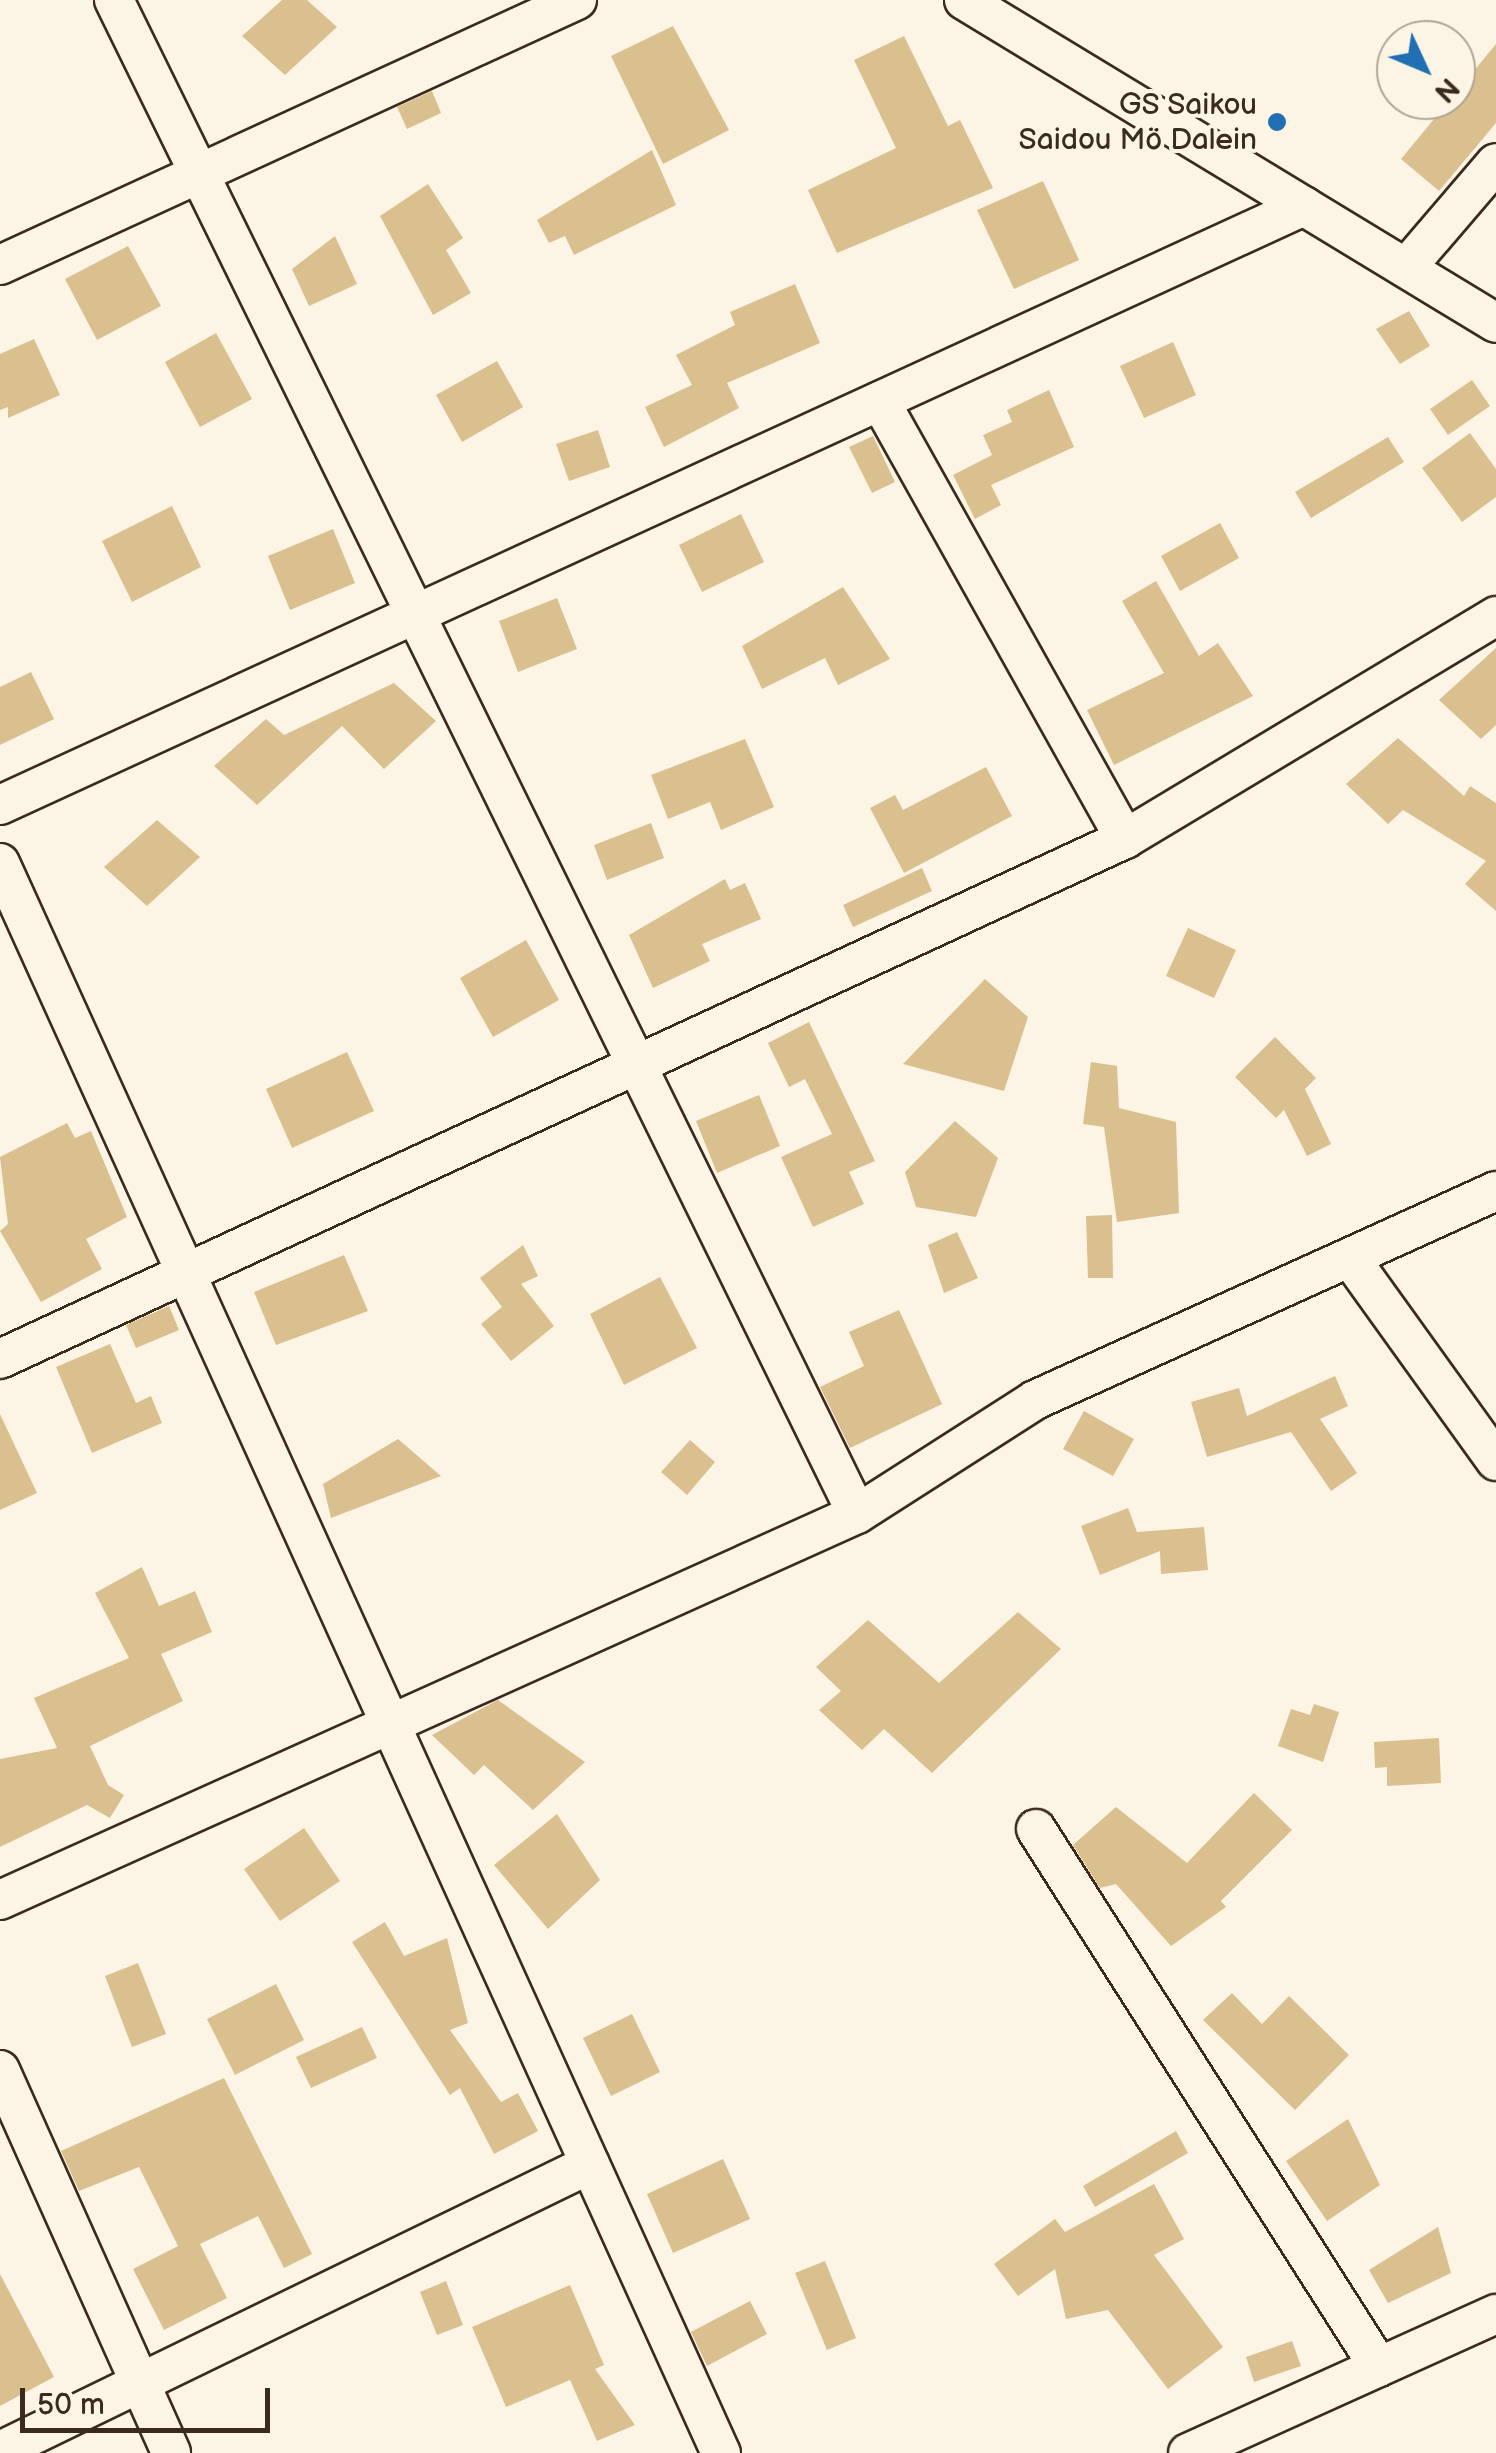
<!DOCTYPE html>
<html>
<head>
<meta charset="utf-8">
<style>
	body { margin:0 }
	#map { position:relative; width:1496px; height:2453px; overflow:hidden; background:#fcf5e5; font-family:"Balsamiq Sans",sans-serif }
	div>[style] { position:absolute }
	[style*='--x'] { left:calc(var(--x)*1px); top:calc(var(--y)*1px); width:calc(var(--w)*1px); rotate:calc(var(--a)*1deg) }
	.building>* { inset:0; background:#dabf8f }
	.roads { filter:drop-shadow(2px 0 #3b2a1e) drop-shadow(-2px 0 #3b2a1e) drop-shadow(0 2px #3b2a1e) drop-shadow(0 -2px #3b2a1e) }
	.minor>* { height:38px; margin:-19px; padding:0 19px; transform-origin:19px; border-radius:19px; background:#fcf5e5 }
	.dots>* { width:28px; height:28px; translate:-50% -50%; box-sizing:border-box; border:5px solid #fcf5e5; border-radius:50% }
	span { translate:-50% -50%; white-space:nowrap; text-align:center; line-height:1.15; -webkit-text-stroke:8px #fcf5e5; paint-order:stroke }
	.poi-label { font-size:30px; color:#3b2a1e }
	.right { translate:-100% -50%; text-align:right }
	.north { position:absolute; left:1376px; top:20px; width:100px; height:100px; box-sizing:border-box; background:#fcf5e5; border:2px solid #afa495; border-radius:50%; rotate:134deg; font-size:28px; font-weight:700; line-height:40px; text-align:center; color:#3b2a1e }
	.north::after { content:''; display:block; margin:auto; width:35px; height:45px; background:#1f6fb2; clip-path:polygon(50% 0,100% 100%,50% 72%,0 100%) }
	.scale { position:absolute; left:20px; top:2388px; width:250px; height:45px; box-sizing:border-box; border:5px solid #3b2a1e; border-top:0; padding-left:12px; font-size:30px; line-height:35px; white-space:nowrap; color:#3b2a1e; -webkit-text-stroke:8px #fcf5e5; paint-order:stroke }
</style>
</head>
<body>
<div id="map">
	<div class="building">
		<i style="clip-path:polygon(282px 0,307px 0,337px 27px,285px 75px,242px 36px)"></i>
		<i style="clip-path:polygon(673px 26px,729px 130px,663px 164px,611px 56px)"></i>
		<i style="clip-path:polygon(904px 36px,948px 126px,960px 120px,993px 188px,837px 253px,808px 190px,896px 148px,854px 60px)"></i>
		<i style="clip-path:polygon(1496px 44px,1496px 123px,1439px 191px,1401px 159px)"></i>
		<i style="clip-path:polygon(432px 91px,441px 113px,407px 129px,397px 107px)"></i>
		<i style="clip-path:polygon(652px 150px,676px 205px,574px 255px,565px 236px,549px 243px,537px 220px)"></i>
		<i style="clip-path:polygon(1043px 181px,1079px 260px,1014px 289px,977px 210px)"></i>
		<i style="clip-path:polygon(428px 184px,463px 238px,446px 250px,471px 293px,433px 315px,380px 216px)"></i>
		<i style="clip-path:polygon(335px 236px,357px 284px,309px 306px,292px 269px)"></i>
		<i style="clip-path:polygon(128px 246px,161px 306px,97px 340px,65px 279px)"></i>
		<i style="clip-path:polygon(795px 284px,820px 343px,727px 383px,739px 408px,664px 447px,645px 407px,692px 385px,676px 355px,735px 325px,730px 312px)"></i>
		<i style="clip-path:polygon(1409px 311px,1430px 346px,1400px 364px,1376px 329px)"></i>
		<i style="clip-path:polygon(216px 333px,252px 399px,200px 427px,165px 362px)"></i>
		<i style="clip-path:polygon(34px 339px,60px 395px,8px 418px,8px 407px,0 410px,0 354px)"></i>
		<i style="clip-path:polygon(1173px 342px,1196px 395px,1144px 418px,1120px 366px)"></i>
		<i style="clip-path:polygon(497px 361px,523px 407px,462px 442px,436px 395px)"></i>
		<i style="clip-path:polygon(1472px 380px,1490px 406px,1448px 435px,1430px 409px)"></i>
		<i style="clip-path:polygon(1049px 390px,1074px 447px,991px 485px,1001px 505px,975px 519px,953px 475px,992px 455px,983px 435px,1012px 422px,1007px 410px)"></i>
		<i style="clip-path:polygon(598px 430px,610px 467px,569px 481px,556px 444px)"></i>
		<i style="clip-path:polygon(1470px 433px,1496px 469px,1496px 497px,1462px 522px,1422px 468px)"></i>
		<i style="clip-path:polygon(873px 436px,895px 482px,872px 493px,849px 447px)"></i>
		<i style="clip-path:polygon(1388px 437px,1404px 462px,1311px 518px,1295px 492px)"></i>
		<i style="clip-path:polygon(172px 506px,201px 567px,132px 602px,102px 541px)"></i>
		<i style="clip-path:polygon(741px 514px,764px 562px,702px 592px,679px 545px)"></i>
		<i style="clip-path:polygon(1220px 523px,1239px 558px,1180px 591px,1161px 556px)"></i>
		<i style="clip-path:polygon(333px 529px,355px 583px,290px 610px,268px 556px)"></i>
		<i style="clip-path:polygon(1156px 581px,1199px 656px,1218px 643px,1253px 696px,1114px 765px,1087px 710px,1164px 673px,1122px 601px)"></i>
		<i style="clip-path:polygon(843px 587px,890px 659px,838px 685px,825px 658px,762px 689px,742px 646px)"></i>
		<i style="clip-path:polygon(557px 598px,577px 649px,518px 672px,499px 621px)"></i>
		<i style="clip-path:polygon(1496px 648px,1496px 725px,1481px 739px,1439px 700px)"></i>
		<i style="clip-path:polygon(31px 672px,54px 719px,0 745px,0 687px)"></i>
		<i style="clip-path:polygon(394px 683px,436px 721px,384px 769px,342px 726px,257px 805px,214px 766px,266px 719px,284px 735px)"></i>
		<i style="clip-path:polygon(1398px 738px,1464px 796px,1470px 786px,1496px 803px,1496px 911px,1465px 884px,1486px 861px,1403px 810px,1388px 824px,1346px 784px)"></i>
		<i style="clip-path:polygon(745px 739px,774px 807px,721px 830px,710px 802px,668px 819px,651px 775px)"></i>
		<i style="clip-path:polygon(986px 767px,1012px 816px,904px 873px,870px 808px,895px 795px,903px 810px)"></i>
		<i style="clip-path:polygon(157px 820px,200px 857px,147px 906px,104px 867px)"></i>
		<i style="clip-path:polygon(651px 823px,664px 858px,607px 880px,594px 845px)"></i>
		<i style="clip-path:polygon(922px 868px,932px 891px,853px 927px,843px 905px)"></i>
		<i style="clip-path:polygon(725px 879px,730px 890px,745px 883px,761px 919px,702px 944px,710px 961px,653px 988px,629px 935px)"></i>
		<i style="clip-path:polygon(1188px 928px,1236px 950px,1214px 998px,1166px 976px)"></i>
		<i style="clip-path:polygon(526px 940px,559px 1000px,493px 1037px,460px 978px)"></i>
		<i style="clip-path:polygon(985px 979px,1028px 1017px,1004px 1091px,903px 1064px)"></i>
		<i style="clip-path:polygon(809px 1022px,875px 1161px,849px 1172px,864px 1204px,813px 1227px,781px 1157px,832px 1134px,805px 1079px,789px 1087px,768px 1043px)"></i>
		<i style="clip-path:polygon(1275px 1037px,1316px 1078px,1305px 1089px,1331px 1144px,1307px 1156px,1284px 1110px,1276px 1118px,1235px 1077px)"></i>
		<i style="clip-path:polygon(347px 1052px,374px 1111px,292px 1148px,266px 1089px)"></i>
		<i style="clip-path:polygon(1091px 1062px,1117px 1066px,1119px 1108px,1176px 1122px,1179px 1213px,1117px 1222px,1104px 1127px,1083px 1124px)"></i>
		<i style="clip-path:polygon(759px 1095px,780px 1146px,717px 1173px,696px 1121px)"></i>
		<i style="clip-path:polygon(955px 1121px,998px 1158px,976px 1217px,916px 1207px,905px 1172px)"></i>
		<i style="clip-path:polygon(67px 1123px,75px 1138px,91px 1131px,127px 1217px,86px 1239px,102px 1269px,41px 1302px,0 1231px,8px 1224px,0 1157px)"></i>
		<i style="clip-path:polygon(1112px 1215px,1113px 1278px,1088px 1278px,1086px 1216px)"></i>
		<i style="clip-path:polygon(957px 1232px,978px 1278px,944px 1293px,928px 1245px)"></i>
		<i style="clip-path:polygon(523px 1245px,538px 1276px,521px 1284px,554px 1326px,511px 1361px,481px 1324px,502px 1307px,480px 1278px)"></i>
		<i style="clip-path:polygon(344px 1255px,368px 1311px,276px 1345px,254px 1292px)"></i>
		<i style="clip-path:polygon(660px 1277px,697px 1348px,624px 1385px,590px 1314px)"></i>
		<i style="clip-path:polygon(169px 1306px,179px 1330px,136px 1348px,126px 1325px)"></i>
		<i style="clip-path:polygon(899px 1310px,942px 1404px,850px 1448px,820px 1387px,864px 1366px,849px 1332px)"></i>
		<i style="clip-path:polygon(110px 1344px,136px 1403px,151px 1396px,162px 1423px,92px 1453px,56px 1367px)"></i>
		<i style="clip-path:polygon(1335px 1376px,1348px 1406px,1320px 1419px,1357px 1473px,1331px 1491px,1291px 1432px,1207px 1457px,1191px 1402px,1239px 1388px,1247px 1416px)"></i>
		<i style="clip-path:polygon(1084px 1411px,1134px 1439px,1113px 1476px,1063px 1449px)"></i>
		<i style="clip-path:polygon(0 1414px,37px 1493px,0 1510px)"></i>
		<i style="clip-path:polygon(398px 1439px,441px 1476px,331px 1518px,323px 1484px)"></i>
		<i style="clip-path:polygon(690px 1440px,715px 1462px,687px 1495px,661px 1472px)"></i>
		<i style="clip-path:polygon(1128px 1508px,1137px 1532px,1204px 1527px,1208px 1570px,1161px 1574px,1160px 1551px,1100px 1575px,1081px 1526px)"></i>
		<i style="clip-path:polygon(142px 1567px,159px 1606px,195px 1591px,212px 1632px,161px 1654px,183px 1701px,90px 1746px,108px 1785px,124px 1795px,110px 1818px,87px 1805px,0 1847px,0 1759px,57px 1748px,34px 1698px,129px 1658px,95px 1593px)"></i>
		<i style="clip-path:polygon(1018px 1612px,1061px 1649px,932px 1773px,884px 1729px,862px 1750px,819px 1710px,841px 1691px,816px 1667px,868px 1620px,939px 1683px)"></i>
		<i style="clip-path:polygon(498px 1700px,585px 1762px,533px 1810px,484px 1765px,474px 1775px,432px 1735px)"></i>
		<i style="clip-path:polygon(1314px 1704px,1339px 1712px,1323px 1762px,1278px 1746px,1291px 1709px,1310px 1715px)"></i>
		<i style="clip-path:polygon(1439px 1738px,1441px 1783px,1387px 1786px,1387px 1767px,1375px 1768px,1374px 1742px)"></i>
		<i style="clip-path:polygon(1254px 1793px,1292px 1830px,1221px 1901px,1226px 1907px,1171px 1946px,1116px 1884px,1100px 1888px,1073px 1845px,1116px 1807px,1187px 1863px)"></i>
		<i style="clip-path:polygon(557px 1814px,600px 1880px,548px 1929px,494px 1865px)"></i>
		<i style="clip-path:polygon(304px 1828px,340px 1881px,280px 1921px,244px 1869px)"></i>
		<i style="clip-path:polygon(385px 1922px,404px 1956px,447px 1938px,468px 2023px,450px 2030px,501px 2102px,518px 2093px,538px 2131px,494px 2154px,460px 2088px,450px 2095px,352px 1942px)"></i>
		<i style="clip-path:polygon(138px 1963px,166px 2034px,132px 2047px,105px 1976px)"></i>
		<i style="clip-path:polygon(276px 1984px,304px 2040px,235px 2075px,207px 2019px)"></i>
		<i style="clip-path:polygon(1232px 1993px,1262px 2024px,1289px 1996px,1349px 2055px,1295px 2110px,1203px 2020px)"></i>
		<i style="clip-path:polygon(632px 2014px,660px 2072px,611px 2096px,583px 2038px)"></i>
		<i style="clip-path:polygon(362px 2027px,377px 2058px,311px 2088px,296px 2057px)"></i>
		<i style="clip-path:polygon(224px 2078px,312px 2254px,284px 2268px,258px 2216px,200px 2244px,227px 2298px,164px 2330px,133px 2269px,178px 2246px,139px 2167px,79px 2191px,61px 2151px)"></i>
		<i style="clip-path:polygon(1348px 2119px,1380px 2185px,1327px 2221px,1286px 2161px)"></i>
		<i style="clip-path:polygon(1176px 2131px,1188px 2153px,1095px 2207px,1083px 2186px)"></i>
		<i style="clip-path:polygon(723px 2159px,750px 2219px,673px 2253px,647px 2194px)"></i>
		<i style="clip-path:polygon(1154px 2184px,1184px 2239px,1154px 2255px,1223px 2347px,1168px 2389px,1108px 2310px,1066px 2319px,1055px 2269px,1018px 2296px,994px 2264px,1055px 2219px,1065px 2232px)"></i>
		<i style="clip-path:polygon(1438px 2227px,1451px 2273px,1388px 2303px,1369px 2270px)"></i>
		<i style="clip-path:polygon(825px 2261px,856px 2338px,827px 2350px,795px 2273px)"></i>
		<i style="clip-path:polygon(0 2274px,54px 2377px,0 2406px)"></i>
		<i style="clip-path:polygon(446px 2281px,463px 2325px,437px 2335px,420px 2292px)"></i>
		<i style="clip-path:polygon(570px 2285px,604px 2365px,595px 2369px,635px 2425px,597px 2441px,570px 2380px,506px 2407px,472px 2327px)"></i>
		<i style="clip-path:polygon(750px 2301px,767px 2334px,707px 2366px,691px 2332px)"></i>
		<i style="clip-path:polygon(1292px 2341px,1301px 2366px,1254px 2382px,1246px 2357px)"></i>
	</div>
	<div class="roads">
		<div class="minor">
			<i style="--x:114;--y:0;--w:1686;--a:63.86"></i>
			<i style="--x:964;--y:0;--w:622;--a:31.26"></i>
			<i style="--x:0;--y:265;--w:635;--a:-24.67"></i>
			<i style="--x:1406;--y:268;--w:138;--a:-49.4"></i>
			<i style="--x:880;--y:401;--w:502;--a:60.78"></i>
			<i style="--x:0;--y:805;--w:1435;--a:-24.67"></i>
			<i style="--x:0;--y:863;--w:1746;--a:65.61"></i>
			<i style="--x:1353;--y:1262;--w:245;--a:54.3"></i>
			<i style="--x:0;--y:1359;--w:1239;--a:-24.81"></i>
			<i style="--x:1125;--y:839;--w:433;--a:-31"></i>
			<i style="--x:1036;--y:1829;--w:638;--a:57.48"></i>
			<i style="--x:0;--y:1900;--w:940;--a:-24.25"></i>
			<i style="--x:857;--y:1514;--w:211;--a:-32.6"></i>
			<i style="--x:1035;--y:1400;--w:506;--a:-24.39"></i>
			<i style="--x:0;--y:2070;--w:419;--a:65.9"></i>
			<i style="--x:0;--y:2451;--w:656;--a:-25.94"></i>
			<i style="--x:1188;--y:2453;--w:338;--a:-24.3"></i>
		</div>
	</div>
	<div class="dots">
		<i style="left:1277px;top:122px;background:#1f6fb2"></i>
	</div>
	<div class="poi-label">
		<span class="right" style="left:1257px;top:122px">GS Saikou<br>Saidou Mö Dalein</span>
	</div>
	<div class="north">N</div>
	<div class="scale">50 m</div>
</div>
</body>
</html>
